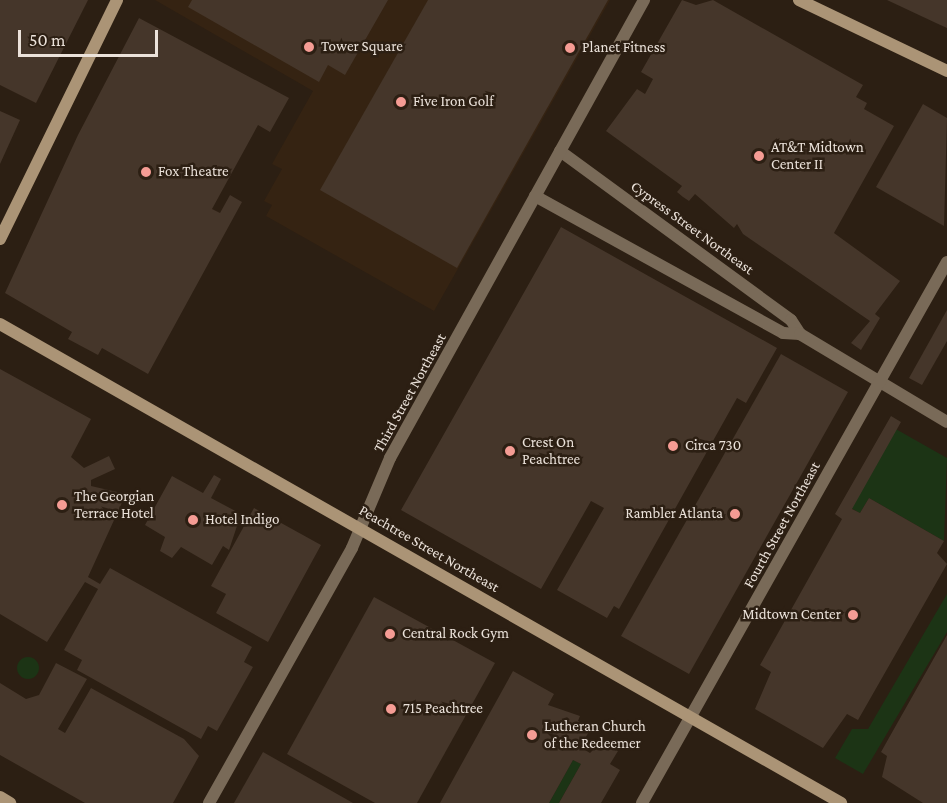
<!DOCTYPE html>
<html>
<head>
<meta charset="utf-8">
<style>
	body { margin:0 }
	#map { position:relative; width:947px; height:803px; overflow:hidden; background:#2c1f13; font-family:"Crimson Pro",serif }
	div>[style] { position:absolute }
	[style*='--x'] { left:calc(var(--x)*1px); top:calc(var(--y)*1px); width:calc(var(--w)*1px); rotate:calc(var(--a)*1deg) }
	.built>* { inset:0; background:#352312 }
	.green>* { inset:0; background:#1c3415 }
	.round { border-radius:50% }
	.building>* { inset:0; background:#45362a }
	.minor>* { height:12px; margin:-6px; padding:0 6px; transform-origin:6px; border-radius:6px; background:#796a58 }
	.secondary>* { height:12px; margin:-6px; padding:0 6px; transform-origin:6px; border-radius:6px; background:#ab9476 }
	.dots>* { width:16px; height:16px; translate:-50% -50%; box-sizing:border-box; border:3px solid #2c1f13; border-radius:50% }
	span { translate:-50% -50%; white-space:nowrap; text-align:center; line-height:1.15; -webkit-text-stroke:5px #2c1f13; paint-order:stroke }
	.poi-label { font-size:15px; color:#ebe2da }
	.left { translate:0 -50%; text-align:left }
	.right { translate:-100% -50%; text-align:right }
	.street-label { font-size:15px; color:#ebe2da }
	.scale { position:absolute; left:18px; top:30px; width:140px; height:27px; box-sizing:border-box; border:3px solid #ebe2da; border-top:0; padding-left:8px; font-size:18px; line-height:21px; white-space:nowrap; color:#ebe2da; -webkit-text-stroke:4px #2c1f13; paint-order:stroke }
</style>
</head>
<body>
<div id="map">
	<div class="built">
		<i style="clip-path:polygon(155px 0,610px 0,434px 311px,266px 216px,272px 205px,264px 201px,282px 169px,272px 164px,313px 91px)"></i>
	</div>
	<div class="green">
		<i style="clip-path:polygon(894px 428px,947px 458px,944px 541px,869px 498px,860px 513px,849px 507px)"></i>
		<i style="clip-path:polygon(947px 594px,947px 632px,863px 774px,835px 758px,852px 729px,868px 729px)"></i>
		<i class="round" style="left:17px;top:657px;width:22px;height:22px"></i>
		<i style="clip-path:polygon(573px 760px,581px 764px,559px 803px,549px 803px)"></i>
	</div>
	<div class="building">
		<i style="clip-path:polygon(0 0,88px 0,36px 103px,0 85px)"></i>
		<i style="clip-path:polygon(192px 0,388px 0,345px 75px,328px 65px,319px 82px,188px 7px)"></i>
		<i style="clip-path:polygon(428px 0,608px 0,457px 268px,320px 190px)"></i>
		<i style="clip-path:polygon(682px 0,696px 5px,713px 0,863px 85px,856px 97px,867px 103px,864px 109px,894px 126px,834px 233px,900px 281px,875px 314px,880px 318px,861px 350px,851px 343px,870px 321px,743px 234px,737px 224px,734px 228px,695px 194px,689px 201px,683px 197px,677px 192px,682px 186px,606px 131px,637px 89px,645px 94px,653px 79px,641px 72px)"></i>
		<i style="clip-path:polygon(887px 0,947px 0,947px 28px,936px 23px)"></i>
		<i style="clip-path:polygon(139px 18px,289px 98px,270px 132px,258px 125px,212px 209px,220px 213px,230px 195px,242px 202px,148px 374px,102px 348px,98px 355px,68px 339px,72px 332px,5px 293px,78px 135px)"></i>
		<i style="clip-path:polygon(923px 104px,947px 118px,944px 226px,876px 187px)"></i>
		<i style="clip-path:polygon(0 111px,20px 120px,0 164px)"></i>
		<i style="clip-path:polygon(561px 227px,777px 348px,746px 403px,737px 398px,619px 609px,614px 606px,607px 618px,557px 590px,604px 508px,591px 501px,541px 589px,401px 510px)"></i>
		<i style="clip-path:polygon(947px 310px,947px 341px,922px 385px,909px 378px)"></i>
		<i style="clip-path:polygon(781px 354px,848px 392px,689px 674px,621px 636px)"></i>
		<i style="clip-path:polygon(0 369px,91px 419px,71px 457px,84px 468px,109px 456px,115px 469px,91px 480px,91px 486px,126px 494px,88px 577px,100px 584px,110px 568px,252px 647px,244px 662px,253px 667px,217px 731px,208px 726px,201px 739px,77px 670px,82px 660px,64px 650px,98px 589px,85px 582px,47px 642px,0 614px)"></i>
		<i style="clip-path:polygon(891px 416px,901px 422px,852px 509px,860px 513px,869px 498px,944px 541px,937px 553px,947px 564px,858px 720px,847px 714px,823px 748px,755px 709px,771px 672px,760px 665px,842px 519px,835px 514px)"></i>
		<i style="clip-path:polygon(214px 475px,221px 479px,211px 498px,241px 514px,229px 550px,223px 546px,212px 565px,181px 547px,172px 558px,160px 551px,165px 537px,145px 525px,172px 476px,203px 493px)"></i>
		<i style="clip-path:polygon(254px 508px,321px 545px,268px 642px,216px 613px,226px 594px,211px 586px)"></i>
		<i style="clip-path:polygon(374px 597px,495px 663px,417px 803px,375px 803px,287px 754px)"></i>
		<i style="clip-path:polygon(947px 635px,947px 803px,923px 803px,882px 777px,887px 756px,881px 752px)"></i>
		<i style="clip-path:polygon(56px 663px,87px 679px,58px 729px,65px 733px,91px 688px,184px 739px,199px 756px,173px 803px,85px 803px,0 755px,0 683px,26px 699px,39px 695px)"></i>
		<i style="clip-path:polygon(513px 671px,554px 694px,548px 705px,580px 716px,578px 721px,591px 728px,580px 747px,590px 753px,601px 742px,618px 751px,610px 764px,620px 770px,601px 803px,559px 803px,581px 764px,573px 760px,549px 803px,440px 803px)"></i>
		<i style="clip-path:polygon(263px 752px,353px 803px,234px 803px)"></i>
	</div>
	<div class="minor">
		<i style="--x:560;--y:151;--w:286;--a:36.2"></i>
		<i style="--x:791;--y:320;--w:17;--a:57"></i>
		<i style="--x:535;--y:196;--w:283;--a:28.9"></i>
		<i style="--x:783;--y:333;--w:17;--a:3"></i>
		<i style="--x:800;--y:334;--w:171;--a:30.9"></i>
		<i style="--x:209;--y:803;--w:292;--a:-60.7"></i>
		<i style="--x:352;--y:548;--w:98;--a:-67.1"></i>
		<i style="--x:390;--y:458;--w:524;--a:-60.99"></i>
		<i style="--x:642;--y:803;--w:621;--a:-60.59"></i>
	</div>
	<div class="secondary">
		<i style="--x:799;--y:0;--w:164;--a:25.6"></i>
		<i style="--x:0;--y:239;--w:266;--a:-63.9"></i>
		<i style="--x:0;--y:324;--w:968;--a:29.66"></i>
		<i style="--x:0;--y:797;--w:12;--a:31"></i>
	</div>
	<div class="dots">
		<i style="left:309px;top:47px;background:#f59c94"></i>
		<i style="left:570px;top:48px;background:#f59c94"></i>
		<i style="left:401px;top:102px;background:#f59c94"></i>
		<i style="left:759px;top:156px;background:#f59c94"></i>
		<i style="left:146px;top:172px;background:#f59c94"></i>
		<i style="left:673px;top:446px;background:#f59c94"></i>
		<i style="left:510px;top:451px;background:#f59c94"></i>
		<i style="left:62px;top:505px;background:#f59c94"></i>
		<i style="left:735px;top:514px;background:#f59c94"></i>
		<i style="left:193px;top:520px;background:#f59c94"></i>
		<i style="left:853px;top:615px;background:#f59c94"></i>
		<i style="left:390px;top:634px;background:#f59c94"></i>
		<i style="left:391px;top:709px;background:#f59c94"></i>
		<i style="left:532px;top:735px;background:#f59c94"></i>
	</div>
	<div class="poi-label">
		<span class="left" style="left:321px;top:47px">Tower Square</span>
		<span class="left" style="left:582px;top:48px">Planet Fitness</span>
		<span class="left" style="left:413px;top:102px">Five Iron Golf</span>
		<span class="left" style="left:771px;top:156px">AT&amp;T Midtown<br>Center II</span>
		<span class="left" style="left:158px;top:172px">Fox Theatre</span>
		<span class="left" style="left:522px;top:451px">Crest On<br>Peachtree</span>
		<span class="left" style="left:685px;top:446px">Circa 730</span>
		<span class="left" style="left:74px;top:505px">The Georgian<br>Terrace Hotel</span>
		<span class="right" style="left:723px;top:514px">Rambler Atlanta</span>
		<span class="left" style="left:205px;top:520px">Hotel Indigo</span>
		<span class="right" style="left:841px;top:615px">Midtown Center</span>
		<span class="left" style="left:402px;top:634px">Central Rock Gym</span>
		<span class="left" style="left:403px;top:709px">715 Peachtree</span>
		<span class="left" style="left:544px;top:735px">Lutheran Church<br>of the Redeemer</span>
	</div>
	<div class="street-label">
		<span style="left:692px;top:228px;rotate:36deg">Cypress Street Northeast</span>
		<span style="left:410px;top:393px;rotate:-61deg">Third Street Northeast</span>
		<span style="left:782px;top:525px;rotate:-61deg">Fourth Street Northeast</span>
		<span style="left:429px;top:549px;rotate:30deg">Peachtree Street Northeast</span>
	</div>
	<div class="scale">50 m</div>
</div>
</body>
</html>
